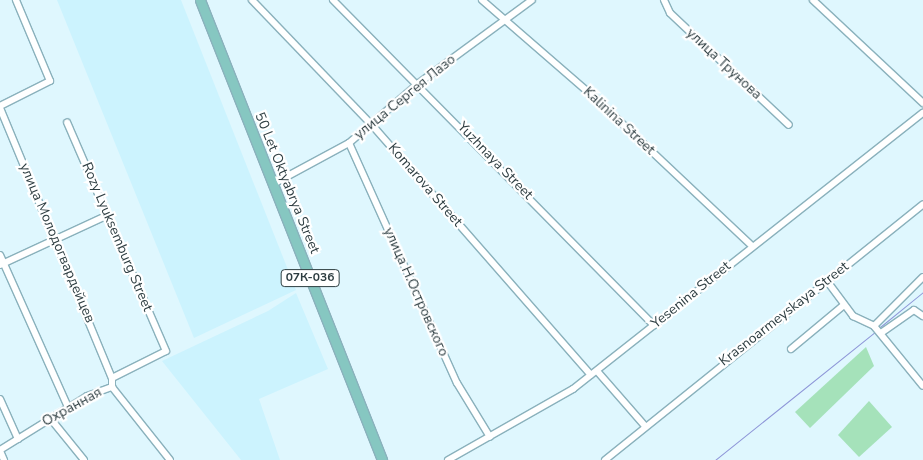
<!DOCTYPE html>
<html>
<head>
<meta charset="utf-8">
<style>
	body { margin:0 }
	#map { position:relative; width:923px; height:460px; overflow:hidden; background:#dff7fe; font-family:"Nunito Sans",sans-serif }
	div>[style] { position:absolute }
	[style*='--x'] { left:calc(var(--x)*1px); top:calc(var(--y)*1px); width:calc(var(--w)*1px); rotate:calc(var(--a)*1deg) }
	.built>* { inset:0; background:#ccf3fe }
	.green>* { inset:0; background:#a5e2ba }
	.stream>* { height:1px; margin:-0.5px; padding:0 0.5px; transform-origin:0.5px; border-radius:0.5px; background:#8e96d8 }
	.roads { filter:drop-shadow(1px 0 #8ab1bc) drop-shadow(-1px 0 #8ab1bc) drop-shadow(0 1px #8ab1bc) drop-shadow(0 -1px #8ab1bc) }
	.minor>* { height:6px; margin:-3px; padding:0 3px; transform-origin:3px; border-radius:3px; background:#fff }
	.major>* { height:9px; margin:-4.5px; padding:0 4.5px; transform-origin:4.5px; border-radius:4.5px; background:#86c7c1 }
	span { translate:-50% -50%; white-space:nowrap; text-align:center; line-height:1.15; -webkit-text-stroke:4.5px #fff; paint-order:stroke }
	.shield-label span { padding:1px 4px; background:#fff; border:1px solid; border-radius:4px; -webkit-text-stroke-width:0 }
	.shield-label { font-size:12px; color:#2d3d41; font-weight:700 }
	.street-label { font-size:14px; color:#2d3d41 }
</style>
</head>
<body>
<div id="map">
	<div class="built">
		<i style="clip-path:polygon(57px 0,181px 0,296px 290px,194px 338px)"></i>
		<i style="clip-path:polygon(296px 293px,328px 369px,259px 399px,280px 460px,241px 460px,162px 361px,268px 311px)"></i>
	</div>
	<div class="green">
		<i style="clip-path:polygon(866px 347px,874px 366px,810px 428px,795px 412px)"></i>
		<i style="clip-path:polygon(869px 401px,892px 427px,859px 457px,838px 435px)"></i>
	</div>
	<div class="stream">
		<i style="--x:880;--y:327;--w:55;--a:-39.1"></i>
		<i style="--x:715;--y:460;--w:205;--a:-38.7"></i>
	</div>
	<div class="roads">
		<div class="minor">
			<i style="--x:252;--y:0;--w:173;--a:46.2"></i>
			<i style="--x:372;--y:125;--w:332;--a:48.8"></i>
			<i style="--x:333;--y:0;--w:457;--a:45.4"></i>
			<i style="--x:482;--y:0;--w:148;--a:40.9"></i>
			<i style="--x:594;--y:97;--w:217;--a:43.3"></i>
			<i style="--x:664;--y:0;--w:14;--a:65"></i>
			<i style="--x:670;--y:13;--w:163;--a:43.3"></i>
			<i style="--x:813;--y:0;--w:151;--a:43.1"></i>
			<i style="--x:0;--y:106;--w:56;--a:-26.6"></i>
			<i style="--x:50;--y:81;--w:88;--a:-112.8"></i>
			<i style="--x:0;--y:108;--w:292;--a:67.5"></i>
			<i style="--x:349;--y:143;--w:263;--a:65.8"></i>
			<i style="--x:457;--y:383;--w:63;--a:58.6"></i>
			<i style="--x:273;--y:184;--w:86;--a:-28.3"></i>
			<i style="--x:349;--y:143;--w:92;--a:-40.6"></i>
			<i style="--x:419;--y:83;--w:140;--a:-36.3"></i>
			<i style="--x:0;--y:255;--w:167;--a:65.9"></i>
			<i style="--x:0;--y:265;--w:119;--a:-24.8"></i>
			<i style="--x:827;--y:281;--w:44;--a:53.4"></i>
			<i style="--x:853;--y:316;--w:23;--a:25"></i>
			<i style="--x:874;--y:326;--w:77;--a:50.8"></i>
			<i style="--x:874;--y:326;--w:69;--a:-45"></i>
			<i style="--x:881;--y:333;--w:40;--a:-34.9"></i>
			<i style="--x:914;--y:310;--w:11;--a:34"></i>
			<i style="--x:791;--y:349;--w:69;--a:-39.7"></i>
			<i style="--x:597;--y:371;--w:73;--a:48.9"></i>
			<i style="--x:112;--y:387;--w:93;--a:51.5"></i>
			<i style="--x:0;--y:399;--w:44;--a:65.8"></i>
			<i style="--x:50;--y:418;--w:54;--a:51"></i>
			<i style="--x:0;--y:450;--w:102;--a:-31.8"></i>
			<i style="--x:87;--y:396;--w:27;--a:-20"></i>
			<i style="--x:112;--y:387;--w:9;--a:-90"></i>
			<i style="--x:112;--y:378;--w:60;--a:-26.6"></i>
			<i style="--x:166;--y:351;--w:249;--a:-113.4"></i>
			<i style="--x:0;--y:451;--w:10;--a:66"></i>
			<i style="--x:448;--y:460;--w:144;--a:-29.6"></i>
			<i style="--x:573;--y:389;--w:446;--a:-38.3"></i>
			<i style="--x:605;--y:460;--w:408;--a:-38.8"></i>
		</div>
		<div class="major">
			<i style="--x:200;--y:0;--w:495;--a:68.4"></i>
		</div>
	</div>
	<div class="shield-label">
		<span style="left:310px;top:278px">07К-036</span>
	</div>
	<div class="street-label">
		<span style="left:724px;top:64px;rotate:43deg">улица Трунова</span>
		<span style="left:405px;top:97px;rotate:-39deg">улица Сергея Лазо</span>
		<span style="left:619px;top:121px;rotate:43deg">Kalinina Street</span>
		<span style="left:495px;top:161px;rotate:46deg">Yuzhnaya Street</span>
		<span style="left:287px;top:183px;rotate:68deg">50 Let Oktyabrya Street</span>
		<span style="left:425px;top:185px;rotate:49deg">Komarova Street</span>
		<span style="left:117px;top:237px;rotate:67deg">Rozy Lyuksemburg Street</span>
		<span style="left:57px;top:243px;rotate:67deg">улица Молодогвардейцев</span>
		<span style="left:416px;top:292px;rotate:66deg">улица Н.Островского</span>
		<span style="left:691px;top:295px;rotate:-39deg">Yesenina Street</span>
		<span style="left:784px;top:314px;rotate:-38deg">Krasnoarmeyskaya Street</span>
		<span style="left:72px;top:407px;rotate:-29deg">Охранная</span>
	</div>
</div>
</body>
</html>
